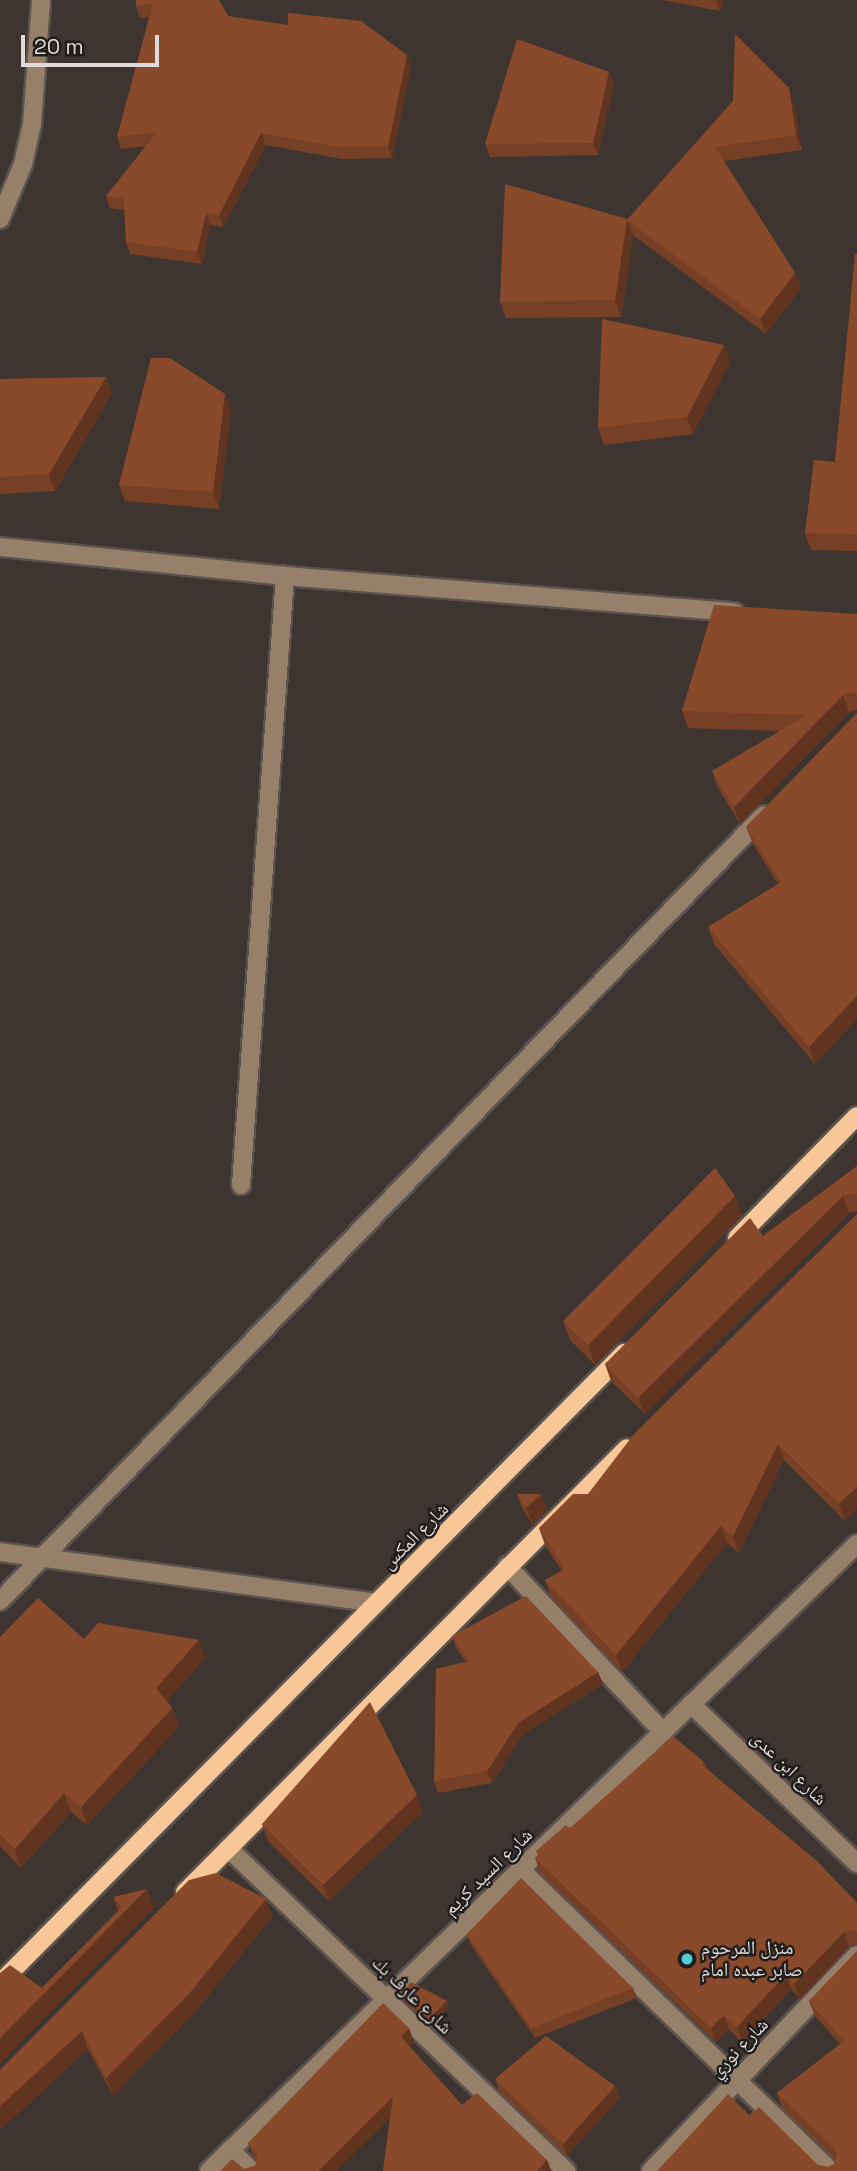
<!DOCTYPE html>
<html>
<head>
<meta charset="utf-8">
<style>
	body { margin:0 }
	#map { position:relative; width:857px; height:2171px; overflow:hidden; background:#3e3531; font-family:"Space Grotesk","Noto Naskh Arabic",sans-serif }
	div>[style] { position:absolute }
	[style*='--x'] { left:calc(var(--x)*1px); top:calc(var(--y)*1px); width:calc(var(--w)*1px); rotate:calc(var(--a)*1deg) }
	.roads { filter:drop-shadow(2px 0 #5b534f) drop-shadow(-2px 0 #5b534f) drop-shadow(0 2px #5b534f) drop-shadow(0 -2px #5b534f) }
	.minor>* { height:18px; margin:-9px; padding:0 9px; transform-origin:9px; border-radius:9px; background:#978069 }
	.major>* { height:18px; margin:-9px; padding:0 9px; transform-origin:9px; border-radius:9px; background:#f7c798 }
	.wall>* { inset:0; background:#764026 }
	.shaded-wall>* { inset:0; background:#60341f }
	.building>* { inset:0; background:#894a2c }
	.dots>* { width:19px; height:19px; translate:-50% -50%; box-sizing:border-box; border:4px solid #211d1c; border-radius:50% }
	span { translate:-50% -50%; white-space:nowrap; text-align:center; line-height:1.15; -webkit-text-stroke:5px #211d1c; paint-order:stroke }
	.street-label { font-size:19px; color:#e0dbd8 }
	.poi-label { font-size:19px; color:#e0dbd8 }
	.left { translate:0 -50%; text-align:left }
	.scale { position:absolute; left:21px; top:35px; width:138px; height:32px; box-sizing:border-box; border:4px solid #e0dbd8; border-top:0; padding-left:9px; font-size:21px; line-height:24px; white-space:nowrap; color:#e0dbd8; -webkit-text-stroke:5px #211d1c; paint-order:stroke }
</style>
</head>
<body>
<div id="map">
	<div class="roads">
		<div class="minor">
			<i style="--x:0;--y:219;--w:60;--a:-67.3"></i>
			<i style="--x:23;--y:164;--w:41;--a:-77.3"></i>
			<i style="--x:32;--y:124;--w:124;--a:-85.8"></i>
			<i style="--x:0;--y:547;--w:286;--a:5.8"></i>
			<i style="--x:285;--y:576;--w:451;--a:4.6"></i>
			<i style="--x:241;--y:1185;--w:611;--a:-85.87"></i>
			<i style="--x:0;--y:1552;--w:380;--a:7.7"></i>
			<i style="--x:507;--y:1566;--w:228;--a:46.8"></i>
			<i style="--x:0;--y:1601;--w:1096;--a:-45.81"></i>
			<i style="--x:691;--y:1704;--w:230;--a:43.8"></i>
			<i style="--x:228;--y:1848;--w:468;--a:43.7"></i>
			<i style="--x:521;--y:1870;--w:432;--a:44.2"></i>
			<i style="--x:230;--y:2150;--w:30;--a:44"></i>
			<i style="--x:209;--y:2171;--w:902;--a:-44.06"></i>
			<i style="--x:651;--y:2171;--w:298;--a:-46.4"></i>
		</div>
		<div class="major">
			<i style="--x:737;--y:1238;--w:171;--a:-45.5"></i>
			<i style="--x:185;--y:1892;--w:626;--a:-45.13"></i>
			<i style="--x:0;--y:1983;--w:887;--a:-45.27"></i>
		</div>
	</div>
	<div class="wall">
		<i style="clip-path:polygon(136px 0,228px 16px,411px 67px,392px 158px,342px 159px,266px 145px,223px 227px,210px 225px,202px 264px,130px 254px,126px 242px,124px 210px,110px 208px,106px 196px,146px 146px,121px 149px,117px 137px,150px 17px,140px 18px,136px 6px)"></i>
		<i style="clip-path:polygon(662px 0,724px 0,720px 11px)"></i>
		<i style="clip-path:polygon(614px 84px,598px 155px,490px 157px,485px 144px)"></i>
		<i style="clip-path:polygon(733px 101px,794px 104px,802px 150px,724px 161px,795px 273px,801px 288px,766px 334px,633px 235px,621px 317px,506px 318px,500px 302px,627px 220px)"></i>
		<i style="clip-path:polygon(857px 254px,857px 551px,811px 550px,805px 533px,835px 462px)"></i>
		<i style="clip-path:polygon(730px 362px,693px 434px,604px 445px,598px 428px)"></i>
		<i style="clip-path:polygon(106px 377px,112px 393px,55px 491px,0 494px,0 379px)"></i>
		<i style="clip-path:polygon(231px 410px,219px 509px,125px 501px,119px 485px)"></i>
		<i style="clip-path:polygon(857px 614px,857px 710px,849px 712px,740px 824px,718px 788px,712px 771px,780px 731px,688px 728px,682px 711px)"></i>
		<i style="clip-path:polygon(857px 713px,815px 1064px,714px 944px,708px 927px,778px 884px,753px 844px,746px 827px)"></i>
		<i style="clip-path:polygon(857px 1166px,857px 1211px,849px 1213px,645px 1414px,611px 1381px,605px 1364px,763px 1236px)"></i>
		<i style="clip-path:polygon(735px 1196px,742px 1216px,595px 1365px,570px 1340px,563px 1321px)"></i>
		<i style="clip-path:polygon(857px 1214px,845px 1521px,784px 1460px,739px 1553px,727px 1543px,622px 1672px,551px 1597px,545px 1580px,562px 1571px,545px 1545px,539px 1528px,588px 1494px)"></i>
		<i style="clip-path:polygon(517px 1494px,541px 1494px,547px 1510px,533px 1525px,523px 1510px)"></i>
		<i style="clip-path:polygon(452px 1636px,598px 1672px,603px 1684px,522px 1735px,492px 1783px,438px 1793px,434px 1781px,466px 1662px,456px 1648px)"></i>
		<i style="clip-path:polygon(0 1637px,84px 1639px,205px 1658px,167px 1701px,172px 1708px,179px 1727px,87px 1825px,71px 1812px,21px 1868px,0 1846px)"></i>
		<i style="clip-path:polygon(704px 1762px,707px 1769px,857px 1903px,857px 1944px,849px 1947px,800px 1999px,791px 1989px,742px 2042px,729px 2029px,716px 2042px,540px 1873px,535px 1858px,538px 1855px,536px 1851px,570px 1828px)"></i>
		<i style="clip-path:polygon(423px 1812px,329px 1901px,268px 1841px,262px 1824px)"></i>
		<i style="clip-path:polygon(113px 1897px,154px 1907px,0 2063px,0 1973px,42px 1988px,118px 1911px)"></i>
		<i style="clip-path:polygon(266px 1899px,272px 1917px,194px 2013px,113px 2096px,88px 2049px,0 2130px,0 2070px)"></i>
		<i style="clip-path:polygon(467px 1934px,633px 1988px,637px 1998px,535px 2038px,471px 1945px)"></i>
		<i style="clip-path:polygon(857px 1951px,857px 2171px,657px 2171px,749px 2115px,818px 2165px,828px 2167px,834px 2164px,835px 2159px,782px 2108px,777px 2093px,840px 2044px,815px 2016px,809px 2001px)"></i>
		<i style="clip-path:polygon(401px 1993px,449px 2007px,430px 2026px,403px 2000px)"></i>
		<i style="clip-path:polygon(414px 2042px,409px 2046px,462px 2105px,547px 2160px,551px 2171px,383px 2171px,390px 2118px,336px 2171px,220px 2171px,244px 2169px,255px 2166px,257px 2161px,253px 2156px,248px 2143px)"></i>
		<i style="clip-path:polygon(495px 2079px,615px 2086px,620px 2098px,567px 2156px,499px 2091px)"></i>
	</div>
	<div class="shaded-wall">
		<i style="clip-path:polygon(716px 0,724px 0,720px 11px)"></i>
		<i style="clip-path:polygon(407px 55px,411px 67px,392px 158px,388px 146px)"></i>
		<i style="clip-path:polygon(609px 72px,614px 84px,598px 155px,593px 143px)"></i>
		<i style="clip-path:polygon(789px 88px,794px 104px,802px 150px,796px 135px)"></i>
		<i style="clip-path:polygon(261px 133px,266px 145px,223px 227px,219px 215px)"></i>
		<i style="clip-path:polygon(206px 213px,210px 225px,202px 264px,197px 252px)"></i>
		<i style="clip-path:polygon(627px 219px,633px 235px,621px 317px,615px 300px)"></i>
		<i style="clip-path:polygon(795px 273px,801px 288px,766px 334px,760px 319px)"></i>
		<i style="clip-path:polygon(724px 345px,730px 362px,693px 434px,687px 417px)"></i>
		<i style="clip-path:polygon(106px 377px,112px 393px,55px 491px,49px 474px)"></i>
		<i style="clip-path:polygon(225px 394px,231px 410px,219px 509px,213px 492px)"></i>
		<i style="clip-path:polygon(843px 695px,849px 712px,740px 824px,734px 807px)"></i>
		<i style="clip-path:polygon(857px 996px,857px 1019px,815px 1064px,809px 1047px)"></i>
		<i style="clip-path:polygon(735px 1196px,742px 1216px,595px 1365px,588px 1345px)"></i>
		<i style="clip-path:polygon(843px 1196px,849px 1213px,645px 1414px,638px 1398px)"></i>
		<i style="clip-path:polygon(778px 1444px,784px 1460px,739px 1553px,733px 1536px)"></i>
		<i style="clip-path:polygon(857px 1487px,857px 1509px,845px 1521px,839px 1504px)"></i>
		<i style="clip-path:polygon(541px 1494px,547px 1510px,533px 1525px,526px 1508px)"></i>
		<i style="clip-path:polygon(721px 1526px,727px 1543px,622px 1672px,616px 1655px)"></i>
		<i style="clip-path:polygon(199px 1640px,205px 1658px,163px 1706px,156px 1688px)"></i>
		<i style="clip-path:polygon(598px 1672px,603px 1684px,522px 1735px,492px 1783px,487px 1771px,518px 1723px)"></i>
		<i style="clip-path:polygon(172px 1708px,179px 1727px,87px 1825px,81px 1807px)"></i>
		<i style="clip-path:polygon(64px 1793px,71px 1812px,21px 1868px,15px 1849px)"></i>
		<i style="clip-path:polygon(417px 1795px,423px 1812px,329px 1901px,323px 1885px)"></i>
		<i style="clip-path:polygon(147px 1889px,154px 1907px,0 2063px,0 2038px)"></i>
		<i style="clip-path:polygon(266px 1899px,272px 1917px,194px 2013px,113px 2096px,106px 2078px)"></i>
		<i style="clip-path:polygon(844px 1932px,849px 1947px,800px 1999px,794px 1984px)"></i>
		<i style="clip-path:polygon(786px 1974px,791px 1989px,742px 2042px,737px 2027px)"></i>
		<i style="clip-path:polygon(447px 2001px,449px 2007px,430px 2026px,428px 2019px)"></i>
		<i style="clip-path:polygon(724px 2015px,729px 2029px,716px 2042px,711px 2028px)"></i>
		<i style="clip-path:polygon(409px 2028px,414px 2042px,405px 2050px,401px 2037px)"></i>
		<i style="clip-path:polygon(82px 2031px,88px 2049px,0 2130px,0 2106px)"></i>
		<i style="clip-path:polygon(615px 2086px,620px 2098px,567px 2156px,563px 2144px)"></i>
		<i style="clip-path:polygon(393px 2097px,398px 2111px,336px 2171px,318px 2171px)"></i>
		<i style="clip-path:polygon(547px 2160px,551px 2171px,537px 2171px)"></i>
	</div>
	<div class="building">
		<i style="clip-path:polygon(136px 0,219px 0,228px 16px,288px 25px,288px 13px,361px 21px,407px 55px,388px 146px,338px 147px,261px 133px,219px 215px,206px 213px,197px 252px,126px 242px,124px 199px,106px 196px,157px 132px,117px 137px,153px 3px,136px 6px)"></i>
		<i style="clip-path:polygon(735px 34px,789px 88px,796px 135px,715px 147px,795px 273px,760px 319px,627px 220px,733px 101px)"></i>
		<i style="clip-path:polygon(517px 39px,609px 72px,593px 143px,485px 144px)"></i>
		<i style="clip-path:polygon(505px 184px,627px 219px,615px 300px,500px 302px)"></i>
		<i style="clip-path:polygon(855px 254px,857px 254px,857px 534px,805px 533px,814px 460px,835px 462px)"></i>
		<i style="clip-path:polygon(602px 319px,724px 345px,687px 417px,598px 428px)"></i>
		<i style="clip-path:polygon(151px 358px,170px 358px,225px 394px,213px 492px,119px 485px)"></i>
		<i style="clip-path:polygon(106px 377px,49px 474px,0 477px,0 379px)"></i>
		<i style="clip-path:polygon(714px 605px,857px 614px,857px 695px,854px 692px,843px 695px,734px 807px,712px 771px,807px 715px,682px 711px)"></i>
		<i style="clip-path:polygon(857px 713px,857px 996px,809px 1047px,708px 927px,781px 882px,746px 827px)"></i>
		<i style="clip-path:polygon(857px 1166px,857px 1195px,853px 1193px,843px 1196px,638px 1398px,605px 1364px,750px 1218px,763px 1236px)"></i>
		<i style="clip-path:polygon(715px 1168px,735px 1196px,588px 1345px,563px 1321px)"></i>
		<i style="clip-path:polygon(857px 1214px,857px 1487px,839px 1504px,778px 1444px,733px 1536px,721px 1526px,616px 1655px,545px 1580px,565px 1569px,539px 1528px,573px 1494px,588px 1494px,634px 1434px)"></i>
		<i style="clip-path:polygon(517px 1494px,541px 1494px,526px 1508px)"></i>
		<i style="clip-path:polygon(526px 1596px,598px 1672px,518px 1723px,487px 1771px,434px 1781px,436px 1669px,469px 1661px,452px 1636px)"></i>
		<i style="clip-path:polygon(38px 1598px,84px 1639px,98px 1623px,199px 1640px,156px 1688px,172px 1708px,81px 1807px,64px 1793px,15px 1849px,0 1834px,0 1637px)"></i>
		<i style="clip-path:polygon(370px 1702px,417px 1795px,323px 1885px,262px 1824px)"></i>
		<i style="clip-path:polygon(673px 1736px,704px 1762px,702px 1765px,817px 1861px,857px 1903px,857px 1932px,854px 1929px,844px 1932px,794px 1984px,786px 1974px,737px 2027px,724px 2015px,711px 2028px,535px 1858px,539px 1854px,536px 1851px,566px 1825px,570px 1828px)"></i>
		<i style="clip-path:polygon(216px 1873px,266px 1899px,188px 1995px,106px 2078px,82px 2031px,0 2106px,0 2070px,189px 1880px)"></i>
		<i style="clip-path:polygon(521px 1878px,633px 1988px,531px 2028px,467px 1934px)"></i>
		<i style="clip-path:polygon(147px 1889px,0 2038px,0 1973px,10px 1965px,42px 1988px,122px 1907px,113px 1897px)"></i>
		<i style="clip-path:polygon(857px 1951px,857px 2171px,657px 2171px,728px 2094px,749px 2115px,759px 2107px,818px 2165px,828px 2167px,834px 2164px,837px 2154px,834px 2148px,777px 2093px,844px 2041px,809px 2001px)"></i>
		<i style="clip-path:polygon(411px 1982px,447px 2001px,428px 2019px,401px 1993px)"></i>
		<i style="clip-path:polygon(383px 2003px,409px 2028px,401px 2037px,462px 2105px,477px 2093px,547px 2160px,537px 2171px,383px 2171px,393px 2097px,318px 2171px,220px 2171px,232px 2159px,244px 2169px,255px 2166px,258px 2155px,248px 2143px)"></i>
		<i style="clip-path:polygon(546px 2036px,615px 2086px,563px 2144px,495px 2079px)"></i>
	</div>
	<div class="dots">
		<i style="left:687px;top:1959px;background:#52ccd5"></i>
	</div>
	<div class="street-label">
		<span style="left:415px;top:1536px;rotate:-45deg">شارع المكس</span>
		<span style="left:789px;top:1768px;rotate:44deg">شارع ابن عدى</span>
		<span style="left:488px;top:1872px;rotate:-44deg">شارع السيد كريم</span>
		<span style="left:412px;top:1995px;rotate:44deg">شارع عارف بك</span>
		<span style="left:739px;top:2048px;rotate:-46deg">شارع نوري</span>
	</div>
	<div class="poi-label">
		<span class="left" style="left:701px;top:1959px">منزل المرحوم<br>صابر عبده امام</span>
	</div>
	<div class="scale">20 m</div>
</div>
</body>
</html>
